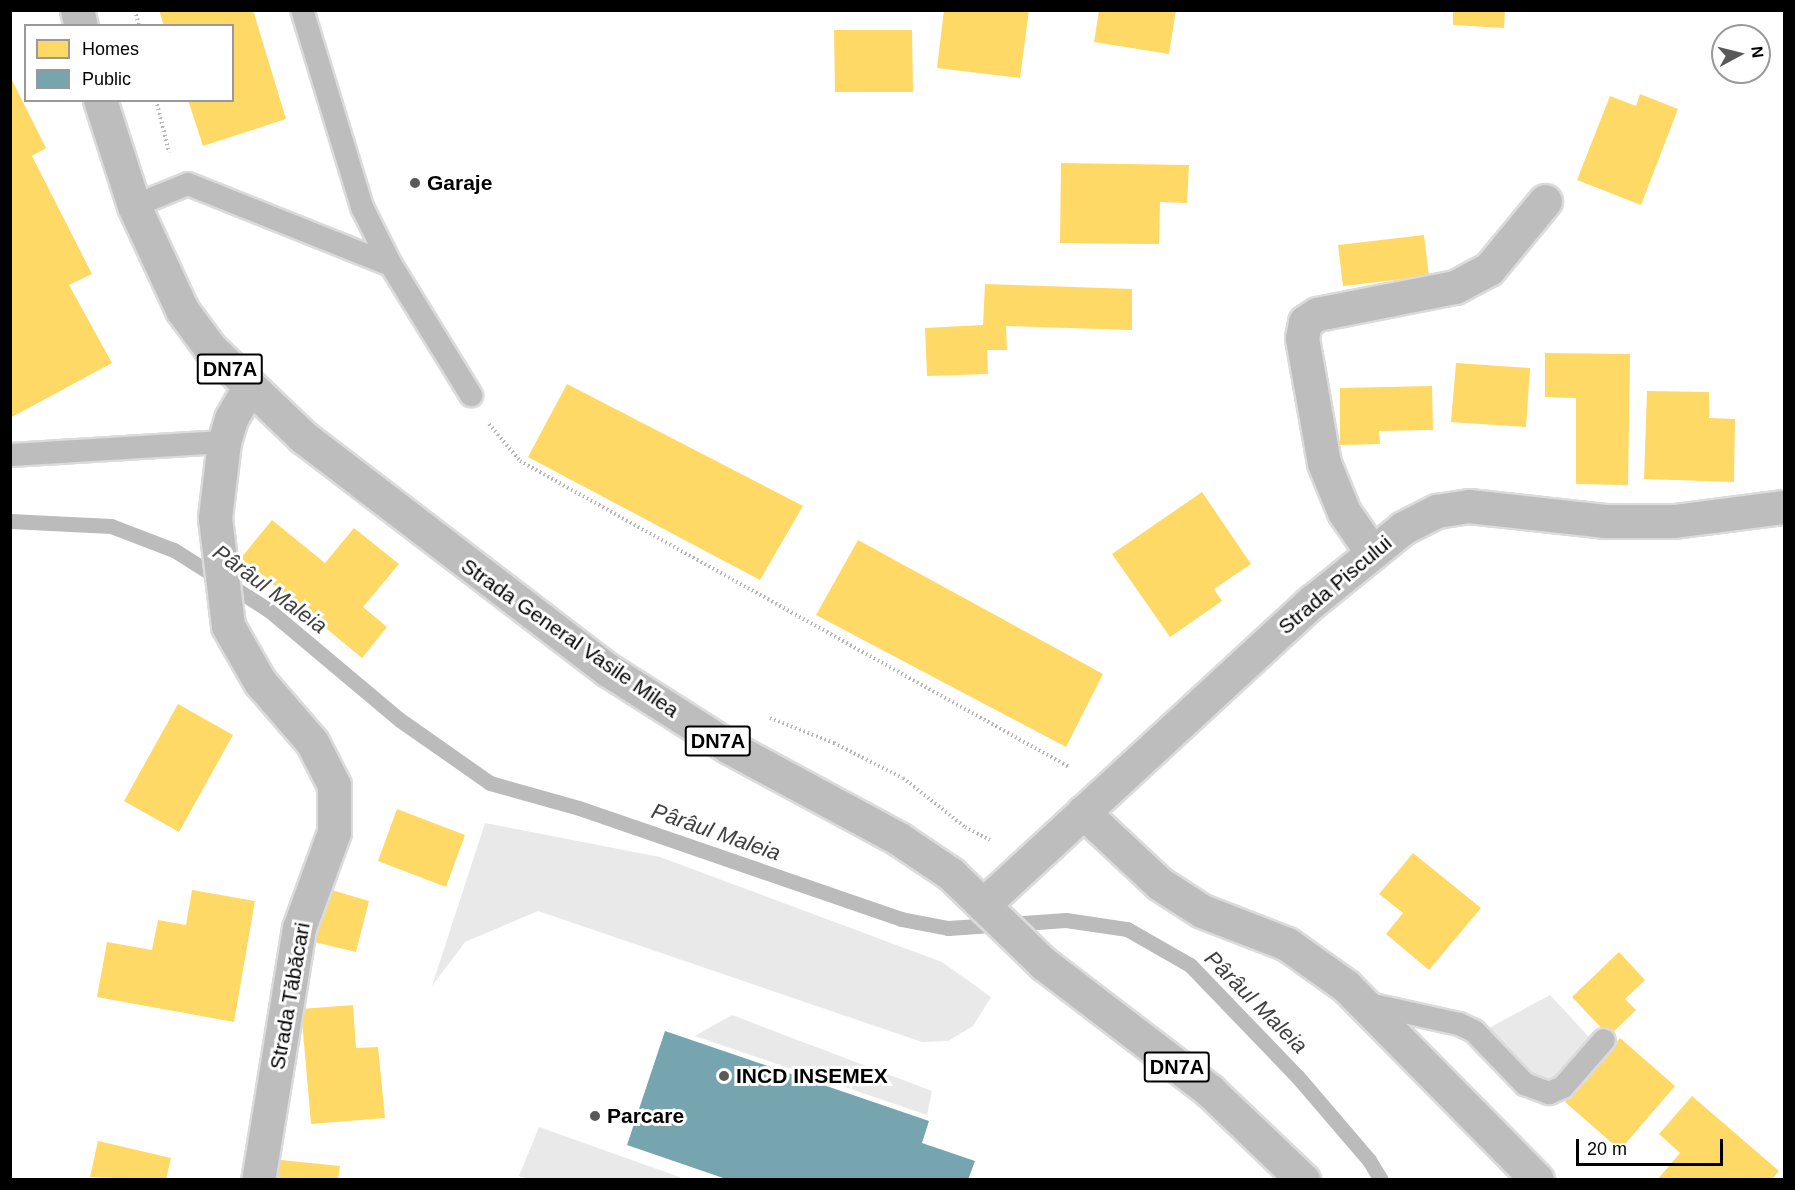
<!DOCTYPE html>
<html>
<head>
<meta charset="utf-8">
<style>
	body { margin:0 }
	#map { position:relative; width:1795px; height:1190px; overflow:hidden; background:#fff; font-family:Arial,sans-serif }
	div>[style] { position:absolute }
	[style*='--x'] { left:calc(var(--x)*1px); top:calc(var(--y)*1px); width:calc(var(--w)*1px); rotate:calc(var(--a)*1deg) }
	.green>* { inset:0; background:#e9e9e9 }
	.homes>* { inset:0; background:#ffd966 }
	.public>* { inset:0; background:#76a5af }
	.stream>* { height:15px; margin:-7.5px; padding:0 7.5px; transform-origin:7.5px; border-radius:7.5px; background:#bbb }
	.path>* { height:4px; margin-top:-2px; transform-origin:0; background:repeating-linear-gradient(90deg,#b8b8b8 0 1.5px,transparent 0 4.5px) }
	.roads { filter:drop-shadow(2px 0 #dbdbdb) drop-shadow(-2px 0 #dbdbdb) drop-shadow(0 2px #dbdbdb) drop-shadow(0 -2px #dbdbdb) }
	.service>* { height:22px; margin:-11px; padding:0 11px; transform-origin:11px; border-radius:11px; background:#bdbdbd }
	.minor>* { height:33px; margin:-16.5px; padding:0 16.5px; transform-origin:16.5px; border-radius:16.5px; background:#bdbdbd }
	.primary>* { height:33px; margin:-16.5px; padding:0 16.5px; transform-origin:16.5px; border-radius:16.5px; background:#bdbdbd }
	.dots>* { width:16px; height:16px; translate:-50% -50%; box-sizing:border-box; border:3px solid #fff; border-radius:50% }
	span { translate:-50% -50%; white-space:nowrap; text-align:center; line-height:1.15; -webkit-text-stroke:6px #fff; paint-order:stroke }
	.shield-label span { padding:2px 4px; background:#fff; border:2px solid; border-radius:4px; -webkit-text-stroke-width:0 }
	.shield-label { font-size:20px; color:#000; font-weight:700 }
	.poi-label { font-size:21px; color:#000; font-weight:700 }
	.left { translate:0 -50%; text-align:left }
	.street-label { font-size:21px; color:#000 }
	.water-label { font-size:22px; color:#3f3f3f; font-style:italic }
	.frame { position:absolute; inset:0; border:12px solid #000; pointer-events:none }
	.legend { position:absolute; left:24px; top:24px; width:210px; height:78px; box-sizing:border-box; background:#fff; border:2px solid #999; margin:0; padding:8px 10px; list-style:none; font-size:18px; color:#000 }
	.legend li { display:flex; align-items:center; gap:12px; height:30px }
	.legend b { width:30px; border:2px solid #999 }
	.north { position:absolute; left:1711px; top:24px; width:60px; height:60px; box-sizing:border-box; background:#fff; border:2px solid #999; border-radius:50%; rotate:83deg; font-size:16px; font-weight:700; line-height:24px; text-align:center; color:#000 }
	.north::after { content:''; display:block; margin:auto; width:21px; height:27px; background:#595959; clip-path:polygon(50% 0,100% 100%,50% 72%,0 100%) }
	.scale { position:absolute; left:1576px; top:1139px; width:147px; height:27px; box-sizing:border-box; border:3px solid #000; border-top:0; padding-left:8px; font-size:18px; line-height:21px; white-space:nowrap; color:#000; -webkit-text-stroke:4px #fff; paint-order:stroke }
</style>
</head>
<body>
<div id="map">
	<div class="green">
		<i style="clip-path:polygon(485px 823px,660px 857px,942px 962px,991px 997px,973px 1026px,948px 1041px,922px 1042px,538px 911px,465px 942px,432px 986px)"></i>
		<i style="clip-path:polygon(1550px 995px,1589px 1037px,1560px 1075px,1546px 1080px,1530px 1072px,1489px 1028px)"></i>
		<i style="clip-path:polygon(732px 1015px,932px 1091px,927px 1115px,695px 1036px)"></i>
		<i style="clip-path:polygon(539px 1127px,685px 1179px,527px 1179px,519px 1176px)"></i>
	</div>
	<div class="homes">
		<i style="clip-path:polygon(159px 10px,253px 10px,286px 119px,203px 146px,188px 100px,232px 100px,232px 26px,164px 26px)"></i>
		<i style="clip-path:polygon(944px 10px,1029px 10px,1020px 78px,937px 68px)"></i>
		<i style="clip-path:polygon(1099px 10px,1176px 10px,1169px 54px,1094px 42px)"></i>
		<i style="clip-path:polygon(1453px 10px,1505px 10px,1504px 28px,1453px 25px)"></i>
		<i style="clip-path:polygon(834px 30px,912px 30px,913px 92px,835px 92px)"></i>
		<i style="clip-path:polygon(10px 76px,46px 148px,32px 156px,92px 274px,69px 285px,112px 363px,10px 418px)"></i>
		<i style="clip-path:polygon(1640px 94px,1678px 109px,1641px 205px,1577px 180px,1610px 96px,1636px 106px)"></i>
		<i style="clip-path:polygon(1061px 163px,1189px 165px,1187px 203px,1160px 202px,1159px 244px,1060px 243px)"></i>
		<i style="clip-path:polygon(1424px 235px,1429px 276px,1343px 286px,1338px 245px)"></i>
		<i style="clip-path:polygon(985px 284px,1132px 289px,1132px 330px,1006px 326px,1007px 350px,987px 350px,988px 374px,927px 376px,925px 328px,983px 325px)"></i>
		<i style="clip-path:polygon(1545px 353px,1630px 354px,1628px 485px,1576px 484px,1576px 398px,1545px 397px)"></i>
		<i style="clip-path:polygon(1456px 363px,1530px 368px,1526px 427px,1451px 422px)"></i>
		<i style="clip-path:polygon(567px 384px,803px 506px,760px 580px,528px 457px)"></i>
		<i style="clip-path:polygon(1432px 386px,1433px 430px,1379px 431px,1380px 444px,1340px 445px,1340px 388px)"></i>
		<i style="clip-path:polygon(1647px 391px,1709px 392px,1709px 418px,1735px 419px,1734px 482px,1644px 479px)"></i>
		<i style="clip-path:polygon(1202px 492px,1251px 564px,1214px 589px,1222px 601px,1170px 637px,1112px 554px)"></i>
		<i style="clip-path:polygon(272px 520px,325px 563px,354px 528px,399px 564px,363px 607px,387px 627px,362px 658px,241px 558px)"></i>
		<i style="clip-path:polygon(858px 540px,1103px 674px,1066px 747px,816px 615px)"></i>
		<i style="clip-path:polygon(178px 704px,233px 735px,179px 832px,124px 801px)"></i>
		<i style="clip-path:polygon(397px 809px,465px 835px,446px 887px,378px 861px)"></i>
		<i style="clip-path:polygon(1413px 853px,1481px 908px,1429px 970px,1386px 934px,1403px 913px,1379px 894px)"></i>
		<i style="clip-path:polygon(328px 889px,369px 901px,356px 952px,314px 942px)"></i>
		<i style="clip-path:polygon(192px 890px,255px 901px,234px 1022px,97px 997px,107px 942px,152px 950px,158px 920px,186px 925px)"></i>
		<i style="clip-path:polygon(1619px 952px,1645px 980px,1625px 999px,1636px 1010px,1609px 1036px,1572px 997px)"></i>
		<i style="clip-path:polygon(353px 1005px,356px 1048px,378px 1047px,385px 1118px,311px 1124px,301px 1009px)"></i>
		<i style="clip-path:polygon(1620px 1038px,1675px 1086px,1620px 1150px,1565px 1102px)"></i>
		<i style="clip-path:polygon(1692px 1096px,1779px 1171px,1771px 1180px,1657px 1180px,1680px 1153px,1659px 1134px)"></i>
		<i style="clip-path:polygon(98px 1141px,171px 1158px,166px 1180px,90px 1177px)"></i>
		<i style="clip-path:polygon(271px 1159px,340px 1166px,338px 1180px,269px 1180px)"></i>
	</div>
	<div class="public">
		<i style="clip-path:polygon(665px 1031px,929px 1121px,922px 1143px,975px 1161px,968px 1180px,729px 1180px,627px 1145px)"></i>
	</div>
	<div class="stream">
		<i style="--x:10;--y:521;--w:101;--a:2.8"></i>
		<i style="--x:111;--y:526;--w:67;--a:20.9"></i>
		<i style="--x:174;--y:550;--w:114;--a:32.4"></i>
		<i style="--x:270;--y:611;--w:170;--a:40"></i>
		<i style="--x:400;--y:720;--w:110;--a:35"></i>
		<i style="--x:490;--y:783;--w:92;--a:15.7"></i>
		<i style="--x:579;--y:808;--w:341;--a:19"></i>
		<i style="--x:901;--y:919;--w:48;--a:10.8"></i>
		<i style="--x:948;--y:928;--w:118;--a:-3.9"></i>
		<i style="--x:1066;--y:920;--w:62;--a:8.4"></i>
		<i style="--x:1127;--y:929;--w:73;--a:29.7"></i>
		<i style="--x:1190;--y:965;--w:154;--a:46.1"></i>
		<i style="--x:1297;--y:1076;--w:111;--a:49.4"></i>
		<i style="--x:1369;--y:1160;--w:23;--a:59"></i>
	</div>
	<div class="path">
		<i style="--x:135;--y:10;--w:16;--a:76"></i>
		<i style="--x:156;--y:100;--w:54;--a:76"></i>
		<i style="--x:489;--y:424;--w:48;--a:50"></i>
		<i style="--x:520;--y:461;--w:629;--a:29.13"></i>
		<i style="--x:770;--y:718;--w:69;--a:21.3"></i>
		<i style="--x:834;--y:743;--w:77;--a:26.9"></i>
		<i style="--x:903;--y:778;--w:79;--a:38.3"></i>
		<i style="--x:965;--y:827;--w:28;--a:27"></i>
	</div>
	<div class="roads">
		<div class="service">
			<i style="--x:134;--y:206;--w:58;--a:-22.2"></i>
			<i style="--x:188;--y:184;--w:219;--a:21.8"></i>
			<i style="--x:391;--y:265;--w:65;--a:-116.6"></i>
			<i style="--x:362;--y:207;--w:206;--a:-106.9"></i>
			<i style="--x:391;--y:265;--w:153;--a:58.4"></i>
			<i style="--x:10;--y:455;--w:214;--a:-3.5"></i>
			<i style="--x:1364;--y:1003;--w:97;--a:12.5"></i>
			<i style="--x:1459;--y:1024;--w:17;--a:25"></i>
			<i style="--x:1474;--y:1031;--w:74;--a:46.1"></i>
			<i style="--x:1525;--y:1084;--w:26;--a:21"></i>
			<i style="--x:1549;--y:1093;--w:15;--a:-23"></i>
			<i style="--x:1563;--y:1087;--w:62;--a:-48.9"></i>
		</div>
		<div class="minor">
			<i style="--x:248;--y:389;--w:34;--a:120"></i>
			<i style="--x:231;--y:419;--w:24;--a:107"></i>
			<i style="--x:224;--y:442;--w:77;--a:96.8"></i>
			<i style="--x:215;--y:518;--w:109;--a:83.1"></i>
			<i style="--x:228;--y:626;--w:64;--a:60.3"></i>
			<i style="--x:260;--y:682;--w:79;--a:49.1"></i>
			<i style="--x:312;--y:742;--w:48;--a:62.9"></i>
			<i style="--x:334;--y:785;--w:47;--a:90"></i>
			<i style="--x:334;--y:832;--w:102;--a:110"></i>
			<i style="--x:299;--y:928;--w:255;--a:99.2"></i>
			<i style="--x:1371;--y:551;--w:47;--a:-124.7"></i>
			<i style="--x:1344;--y:512;--w:53;--a:-112.2"></i>
			<i style="--x:1324;--y:463;--w:127;--a:-100"></i>
			<i style="--x:1302;--y:338;--w:16;--a:-79"></i>
			<i style="--x:1305;--y:322;--w:14;--a:-34"></i>
			<i style="--x:1317;--y:314;--w:141;--a:-11.1"></i>
			<i style="--x:1455;--y:287;--w:38;--a:-28"></i>
			<i style="--x:1489;--y:269;--w:88;--a:-50.5"></i>
			<i style="--x:1083;--y:812;--w:105;--a:43.1"></i>
			<i style="--x:1160;--y:884;--w:50;--a:32.7"></i>
			<i style="--x:1202;--y:911;--w:91;--a:21.2"></i>
			<i style="--x:1287;--y:944;--w:72;--a:35.4"></i>
			<i style="--x:1346;--y:986;--w:272;--a:45.4"></i>
			<i style="--x:983;--y:905;--w:449;--a:-42.7"></i>
			<i style="--x:1313;--y:601;--w:116;--a:-39"></i>
			<i style="--x:1403;--y:528;--w:38;--a:-27"></i>
			<i style="--x:1437;--y:511;--w:32;--a:-9"></i>
			<i style="--x:1469;--y:506;--w:136;--a:6.3"></i>
			<i style="--x:1604;--y:521;--w:70;--a:0"></i>
			<i style="--x:1674;--y:521;--w:111;--a:-7.3"></i>
		</div>
		<div class="primary">
			<i style="--x:77;--y:10;--w:16;--a:76"></i>
			<i style="--x:100;--y:100;--w:111;--a:72.2"></i>
			<i style="--x:134;--y:206;--w:115;--a:65.2"></i>
			<i style="--x:182;--y:310;--w:47;--a:53.6"></i>
			<i style="--x:210;--y:348;--w:129;--a:43.7"></i>
			<i style="--x:303;--y:437;--w:384;--a:37.4"></i>
			<i style="--x:608;--y:670;--w:143;--a:32.5"></i>
			<i style="--x:729;--y:747;--w:193;--a:28.4"></i>
			<i style="--x:899;--y:839;--w:63;--a:33.9"></i>
			<i style="--x:951;--y:874;--w:129;--a:44.1"></i>
			<i style="--x:1044;--y:964;--w:209;--a:37.4"></i>
			<i style="--x:1210;--y:1091;--w:129;--a:43.7"></i>
		</div>
	</div>
	<div class="dots">
		<i style="left:415px;top:183px;background:#595959"></i>
		<i style="left:724px;top:1076px;background:#595959"></i>
		<i style="left:595px;top:1116px;background:#595959"></i>
	</div>
	<div class="shield-label">
		<span style="left:230px;top:369px">DN7A</span>
		<span style="left:718px;top:741px">DN7A</span>
		<span style="left:1177px;top:1067px">DN7A</span>
	</div>
	<div class="poi-label">
		<span class="left" style="left:427px;top:183px">Garaje</span>
		<span class="left" style="left:736px;top:1076px">INCD INSEMEX</span>
		<span class="left" style="left:607px;top:1116px">Parcare</span>
	</div>
	<div class="street-label">
		<span style="left:1335px;top:585px;rotate:-40deg">Strada Piscului</span>
		<span style="left:570px;top:638px;rotate:35deg">Strada General Vasile Milea</span>
		<span style="left:290px;top:996px;rotate:-80deg">Strada Tăbăcari</span>
	</div>
	<div class="water-label">
		<span style="left:270px;top:589px;rotate:36deg">Pârâul Maleia</span>
		<span style="left:716px;top:832px;rotate:19deg">Pârâul Maleia</span>
		<span style="left:1256px;top:1002px;rotate:45deg">Pârâul Maleia</span>
	</div>
	<div class="frame"></div>
	<ul class="legend">
	<li><b style="height:16px;background:#ffd966"></b>Homes</li>
	<li><b style="height:16px;background:#76a5af"></b>Public</li>
	</ul>
	<div class="north">N</div>
	<div class="scale">20 m</div>
</div>
</body>
</html>
